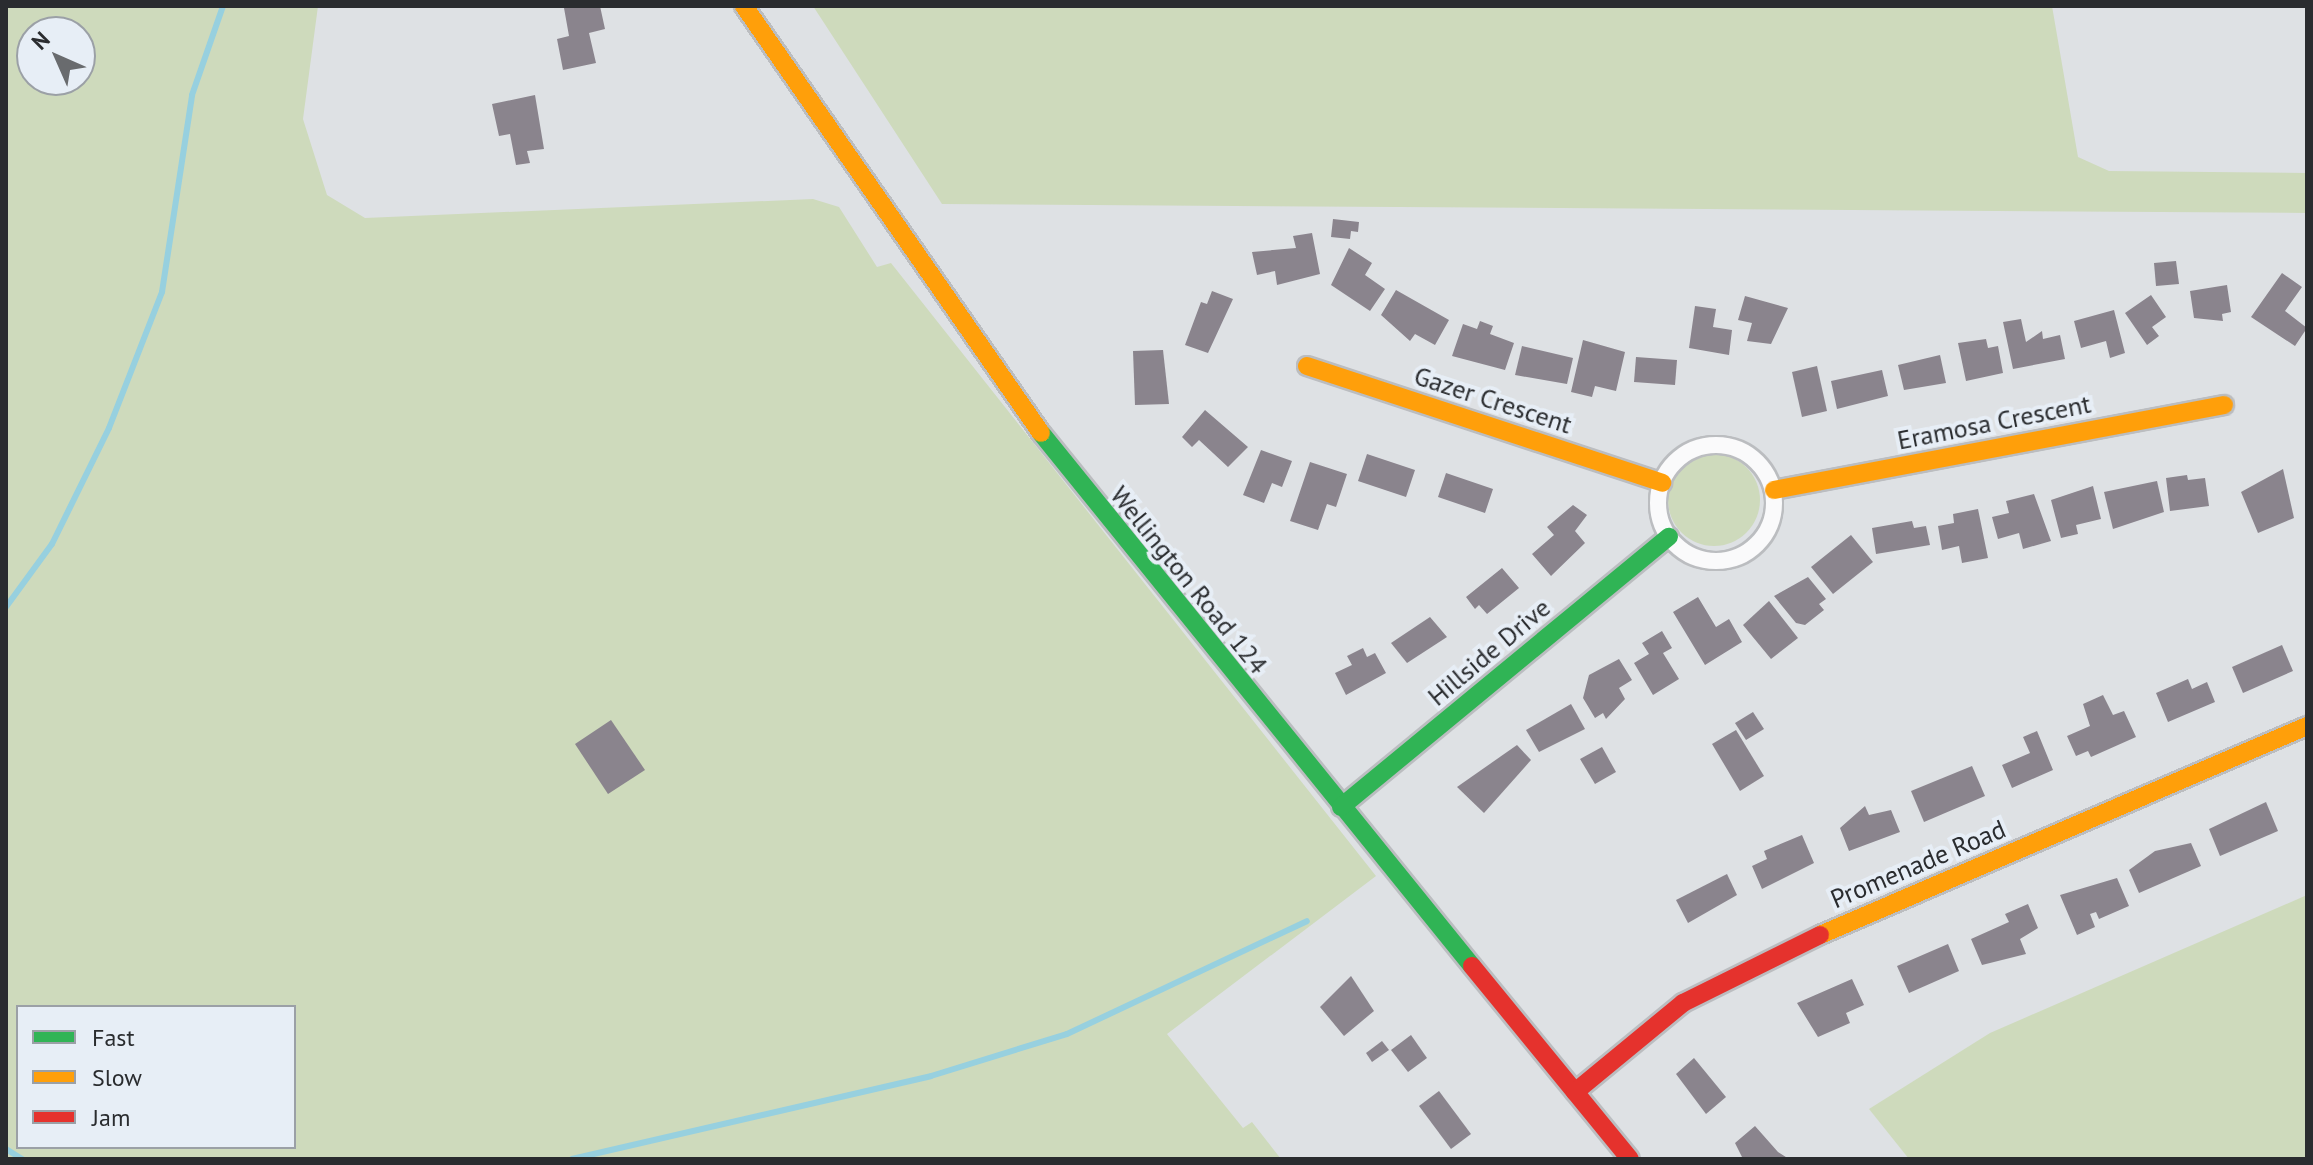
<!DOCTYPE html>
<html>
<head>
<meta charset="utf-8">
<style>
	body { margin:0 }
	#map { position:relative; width:2313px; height:1165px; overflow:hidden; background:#dee1e4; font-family:"PT Sans",sans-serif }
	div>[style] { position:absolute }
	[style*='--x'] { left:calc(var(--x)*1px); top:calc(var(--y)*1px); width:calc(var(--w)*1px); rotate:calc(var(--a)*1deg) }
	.green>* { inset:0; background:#cedabc }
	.round { border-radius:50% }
	.stream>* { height:6px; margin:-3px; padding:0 3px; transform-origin:3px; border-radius:3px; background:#97d0df }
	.building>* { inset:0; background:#8a848d }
	.roads { filter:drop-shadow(2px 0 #bbbdc0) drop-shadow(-2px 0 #bbbdc0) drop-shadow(0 2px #bbbdc0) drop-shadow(0 -2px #bbbdc0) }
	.street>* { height:16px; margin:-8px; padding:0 8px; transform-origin:8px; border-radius:8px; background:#fafafb }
	.street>.ring { margin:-8px; padding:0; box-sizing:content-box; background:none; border:16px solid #fafafb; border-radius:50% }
	.fast>* { height:18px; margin:-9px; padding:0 9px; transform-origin:9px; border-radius:9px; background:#30b455 }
	.slow>* { height:18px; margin:-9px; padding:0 9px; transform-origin:9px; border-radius:9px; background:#ff9f0a }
	.jam>* { height:18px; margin:-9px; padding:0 9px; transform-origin:9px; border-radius:9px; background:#e5322d }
	span { translate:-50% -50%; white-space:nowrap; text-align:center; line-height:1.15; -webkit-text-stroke:8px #e7eef6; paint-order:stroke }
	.street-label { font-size:26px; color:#2a2c2f }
	.frame { position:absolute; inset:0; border:8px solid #2a2c2f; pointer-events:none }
	.legend { position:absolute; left:16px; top:1005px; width:280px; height:144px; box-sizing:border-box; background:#e7eef6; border:2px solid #9ba0a6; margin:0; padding:10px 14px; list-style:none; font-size:24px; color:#2a2c2f }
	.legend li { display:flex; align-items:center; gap:16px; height:40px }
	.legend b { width:40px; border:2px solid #9ba0a6 }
	.north { position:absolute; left:16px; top:16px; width:80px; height:80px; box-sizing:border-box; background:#e7eef6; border:2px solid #9ba0a6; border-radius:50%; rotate:315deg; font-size:22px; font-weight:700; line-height:32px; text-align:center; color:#2a2c2f }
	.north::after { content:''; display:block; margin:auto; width:28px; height:36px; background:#696b6e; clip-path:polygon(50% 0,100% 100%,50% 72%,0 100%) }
</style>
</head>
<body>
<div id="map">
	<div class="green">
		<i style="clip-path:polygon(evenodd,6px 6px,318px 6px,303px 119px,327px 195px,365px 218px,813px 199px,839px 207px,877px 267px,891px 263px,1376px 876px,1167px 1034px,1243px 1128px,1252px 1122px,1281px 1159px,6px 1159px,6px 6px,32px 32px,80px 32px,80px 80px,32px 80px,32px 32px,6px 6px,18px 1007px,294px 1007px,294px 1147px,18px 1147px,18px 1007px)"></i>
		<i style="clip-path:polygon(813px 6px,2052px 6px,2078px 157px,2109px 171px,2307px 173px,2307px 213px,942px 204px)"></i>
		<i class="round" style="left:1668px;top:454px;width:92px;height:92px"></i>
		<i style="clip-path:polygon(2307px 895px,2307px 1159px,1909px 1159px,1869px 1109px,1990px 1033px)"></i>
	</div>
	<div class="stream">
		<i style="--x:6;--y:607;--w:78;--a:-53.9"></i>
		<i style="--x:52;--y:544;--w:129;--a:-63.8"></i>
		<i style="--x:109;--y:428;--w:146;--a:-68.7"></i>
		<i style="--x:162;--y:292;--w:199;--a:-81.3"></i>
		<i style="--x:192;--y:95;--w:94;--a:-70.8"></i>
		<i style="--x:6;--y:1149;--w:19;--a:32"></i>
		<i style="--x:572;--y:1159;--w:368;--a:-13"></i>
		<i style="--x:931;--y:1076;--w:142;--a:-17.2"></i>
		<i style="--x:1067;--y:1034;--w:265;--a:-25.2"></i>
	</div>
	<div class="building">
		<i style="clip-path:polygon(600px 6px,605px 29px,589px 33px,596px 63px,563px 70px,557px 39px,569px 36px,564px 8px)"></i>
		<i style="clip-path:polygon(535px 95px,544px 149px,527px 151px,530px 163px,516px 165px,510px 134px,499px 136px,492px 104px)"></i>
		<i style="clip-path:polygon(1333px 219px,1359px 222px,1358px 232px,1351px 231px,1350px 239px,1331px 237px)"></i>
		<i style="clip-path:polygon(1312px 233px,1320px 274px,1277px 285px,1275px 271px,1257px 275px,1252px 252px,1296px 248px,1293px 236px)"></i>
		<i style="clip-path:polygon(1349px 248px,1372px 263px,1365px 275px,1385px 289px,1370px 311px,1331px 285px)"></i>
		<i style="clip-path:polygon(2176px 261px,2179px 284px,2156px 286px,2154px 263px)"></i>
		<i style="clip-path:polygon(2282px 273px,2302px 287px,2285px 311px,2307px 328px,2295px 346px,2251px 317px)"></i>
		<i style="clip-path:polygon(2227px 285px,2231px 312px,2222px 314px,2223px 321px,2194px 318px,2190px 291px)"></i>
		<i style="clip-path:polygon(1396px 290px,1449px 320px,1435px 345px,1415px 334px,1410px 341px,1381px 315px)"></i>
		<i style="clip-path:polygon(1212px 291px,1233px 299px,1208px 353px,1185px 345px,1201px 302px,1207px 304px)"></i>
		<i style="clip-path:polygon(2151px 295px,2166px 317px,2152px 327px,2159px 336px,2147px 345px,2125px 313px)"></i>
		<i style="clip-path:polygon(1745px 296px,1788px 308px,1771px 344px,1747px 341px,1752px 323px,1738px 320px)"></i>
		<i style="clip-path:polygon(1695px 306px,1716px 309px,1713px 327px,1732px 330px,1729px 355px,1689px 348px)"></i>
		<i style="clip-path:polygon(2114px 310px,2125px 353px,2110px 358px,2106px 341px,2081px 348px,2074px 321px)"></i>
		<i style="clip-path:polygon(2021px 319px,2026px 342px,2042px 331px,2043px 339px,2060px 335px,2065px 359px,2013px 369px,2003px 322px)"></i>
		<i style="clip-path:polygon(1480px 321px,1493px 326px,1490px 334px,1514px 343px,1505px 370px,1452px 356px,1463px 324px,1477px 329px)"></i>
		<i style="clip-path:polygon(1986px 339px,1988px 348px,1998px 346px,2003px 373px,1966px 381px,1958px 343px)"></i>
		<i style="clip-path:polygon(1583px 340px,1625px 352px,1616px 391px,1595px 386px,1592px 397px,1571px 392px)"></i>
		<i style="clip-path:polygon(1522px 346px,1573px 358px,1567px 384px,1515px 375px)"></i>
		<i style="clip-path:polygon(1163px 350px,1169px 404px,1135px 405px,1133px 351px)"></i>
		<i style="clip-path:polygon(1940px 355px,1946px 383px,1904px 390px,1898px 365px)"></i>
		<i style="clip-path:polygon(1636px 357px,1677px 360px,1675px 385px,1634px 382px)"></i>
		<i style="clip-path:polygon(1817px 366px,1827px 411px,1802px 417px,1792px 372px)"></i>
		<i style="clip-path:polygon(1882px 370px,1888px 396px,1837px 409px,1831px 381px)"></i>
		<i style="clip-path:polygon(1205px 410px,1248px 447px,1228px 467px,1199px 440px,1192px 447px,1182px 437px)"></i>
		<i style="clip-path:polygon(1261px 450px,1292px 461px,1282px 487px,1272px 483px,1264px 503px,1243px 495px)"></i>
		<i style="clip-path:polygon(1367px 454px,1415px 470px,1406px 497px,1358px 481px)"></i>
		<i style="clip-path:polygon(1310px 462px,1347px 474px,1336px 507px,1327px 504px,1318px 530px,1290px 521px)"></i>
		<i style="clip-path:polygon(2283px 469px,2294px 518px,2258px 533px,2241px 492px)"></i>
		<i style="clip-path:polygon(1446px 473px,1493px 489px,1485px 513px,1438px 497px)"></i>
		<i style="clip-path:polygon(2187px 475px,2188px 480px,2205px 478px,2209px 506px,2170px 511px,2166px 478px)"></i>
		<i style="clip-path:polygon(2157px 481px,2164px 512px,2113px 529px,2104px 492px)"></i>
		<i style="clip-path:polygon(2093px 486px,2101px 519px,2076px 525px,2078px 534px,2061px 538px,2051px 500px)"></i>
		<i style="clip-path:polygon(2034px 494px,2051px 541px,2023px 549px,2019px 533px,1998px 539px,1992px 517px,2009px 513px,2006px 501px)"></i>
		<i style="clip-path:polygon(1573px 505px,1587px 515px,1575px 531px,1585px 543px,1551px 576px,1532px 554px,1554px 535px,1547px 527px)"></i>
		<i style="clip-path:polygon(1978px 509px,1988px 558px,1962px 563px,1959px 546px,1942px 550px,1938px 526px,1954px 523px,1953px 514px)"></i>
		<i style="clip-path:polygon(1912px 521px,1914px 528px,1926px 526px,1930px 545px,1876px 554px,1872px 528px)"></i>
		<i style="clip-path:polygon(1851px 535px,1873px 562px,1833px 594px,1811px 567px)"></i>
		<i style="clip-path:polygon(1502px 568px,1519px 588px,1487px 614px,1479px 605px,1475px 609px,1466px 597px)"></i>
		<i style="clip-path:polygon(1808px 577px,1826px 599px,1819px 604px,1824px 610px,1805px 625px,1796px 623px,1774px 596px)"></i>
		<i style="clip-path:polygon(1698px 597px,1716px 627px,1729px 619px,1742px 642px,1705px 665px,1673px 612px)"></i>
		<i style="clip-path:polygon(1769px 601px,1798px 638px,1771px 659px,1743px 625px)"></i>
		<i style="clip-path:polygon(1430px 617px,1447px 637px,1407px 663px,1391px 643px)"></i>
		<i style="clip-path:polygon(1662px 631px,1672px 648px,1663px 653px,1679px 679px,1653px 695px,1634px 663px,1649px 654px,1642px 643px)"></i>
		<i style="clip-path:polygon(2282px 645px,2293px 671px,2243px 693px,2232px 667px)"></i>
		<i style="clip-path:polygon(1363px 648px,1367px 657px,1375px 653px,1386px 673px,1346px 695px,1335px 673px,1352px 665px,1347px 656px)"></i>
		<i style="clip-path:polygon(1619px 659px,1632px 680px,1619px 688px,1625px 699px,1606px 719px,1603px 713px,1595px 718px,1583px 698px,1589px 675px)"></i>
		<i style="clip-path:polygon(2188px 679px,2192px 689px,2207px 682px,2215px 702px,2168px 722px,2156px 693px)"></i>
		<i style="clip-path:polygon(2103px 695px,2113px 715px,2124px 711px,2136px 737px,2091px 757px,2088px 751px,2076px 756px,2067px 736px,2090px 726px,2083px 704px)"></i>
		<i style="clip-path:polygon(1571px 704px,1585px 729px,1539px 752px,1526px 730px)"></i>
		<i style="clip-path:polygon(1753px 712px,1764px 729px,1746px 740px,1735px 723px)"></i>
		<i style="clip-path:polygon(611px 720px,645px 770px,608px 794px,575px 744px)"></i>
		<i style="clip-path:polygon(1736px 730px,1764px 776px,1740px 791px,1712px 744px)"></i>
		<i style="clip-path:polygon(2037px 731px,2053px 770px,2012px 788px,2002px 765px,2030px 753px,2023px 737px)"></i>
		<i style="clip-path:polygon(1517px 745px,1531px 760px,1484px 813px,1457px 787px)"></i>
		<i style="clip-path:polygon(1602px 747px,1616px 772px,1595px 784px,1580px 759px)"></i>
		<i style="clip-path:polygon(1972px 766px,1985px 796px,1924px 822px,1911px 791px)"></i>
		<i style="clip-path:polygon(2266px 802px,2278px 831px,2220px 856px,2209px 829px)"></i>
		<i style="clip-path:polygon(1865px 806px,1869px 815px,1891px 810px,1900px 832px,1849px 851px,1840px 828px)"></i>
		<i style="clip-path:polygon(1802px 835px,1814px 863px,1762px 889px,1752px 866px,1767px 859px,1764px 851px)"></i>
		<i style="clip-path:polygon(2191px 843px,2201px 866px,2139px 893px,2129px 870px,2155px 851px)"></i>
		<i style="clip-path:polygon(1727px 874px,1737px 895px,1688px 923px,1676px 900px)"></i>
		<i style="clip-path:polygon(2117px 878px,2129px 906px,2099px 919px,2096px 912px,2090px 914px,2095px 927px,2077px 935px,2060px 895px)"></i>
		<i style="clip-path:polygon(2028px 904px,2038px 928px,2020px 939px,2026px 954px,1982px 965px,1971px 939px,2009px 922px,2005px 914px)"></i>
		<i style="clip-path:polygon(1948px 944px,1959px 971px,1909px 993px,1897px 966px)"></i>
		<i style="clip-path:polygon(1351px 976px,1374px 1011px,1344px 1036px,1320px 1007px)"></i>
		<i style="clip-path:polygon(1852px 979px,1864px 1005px,1846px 1013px,1850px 1023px,1818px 1037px,1797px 1003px)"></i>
		<i style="clip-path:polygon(1411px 1035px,1427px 1058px,1408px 1072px,1391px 1050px)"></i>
		<i style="clip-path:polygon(1382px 1041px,1389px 1050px,1372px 1062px,1366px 1053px)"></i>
		<i style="clip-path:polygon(1694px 1058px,1726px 1097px,1706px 1114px,1676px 1074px)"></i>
		<i style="clip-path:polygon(1439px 1091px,1471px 1134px,1451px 1149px,1419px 1106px)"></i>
		<i style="clip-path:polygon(1755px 1126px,1778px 1152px,1789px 1159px,1743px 1159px,1735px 1143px)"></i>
	</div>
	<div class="roads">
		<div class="street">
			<i class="ring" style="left:1658px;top:445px;width:100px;height:100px"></i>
		</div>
		<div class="fast">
			<i style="--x:1041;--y:433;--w:685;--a:51.04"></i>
			<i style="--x:1341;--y:807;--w:425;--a:-39.5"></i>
		</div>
		<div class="slow">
			<i style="--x:744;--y:6;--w:520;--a:55.18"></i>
			<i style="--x:1307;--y:366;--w:374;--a:18.2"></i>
			<i style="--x:1774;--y:490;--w:458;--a:-10.7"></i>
			<i style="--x:1820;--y:935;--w:530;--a:-23.23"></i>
		</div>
		<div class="jam">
			<i style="--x:1472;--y:966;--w:249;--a:50.7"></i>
			<i style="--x:1575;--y:1092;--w:140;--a:-39.5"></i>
			<i style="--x:1683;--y:1003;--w:153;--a:-26.4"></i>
		</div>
	</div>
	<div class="street-label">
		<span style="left:1493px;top:400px;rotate:18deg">Gazer Crescent</span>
		<span style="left:1994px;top:422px;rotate:-11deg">Eramosa Crescent</span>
		<span style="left:1189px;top:580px;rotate:51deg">Wellington Road 124</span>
		<span style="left:1489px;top:652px;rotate:-40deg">Hillside Drive</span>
		<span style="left:1918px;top:864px;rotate:-23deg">Promenade Road</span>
	</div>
	<div class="frame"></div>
	<ul class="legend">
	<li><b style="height:10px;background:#30b455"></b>Fast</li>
	<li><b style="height:10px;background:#ff9f0a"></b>Slow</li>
	<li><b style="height:10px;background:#e5322d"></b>Jam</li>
	</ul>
	<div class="north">N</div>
</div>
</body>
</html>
